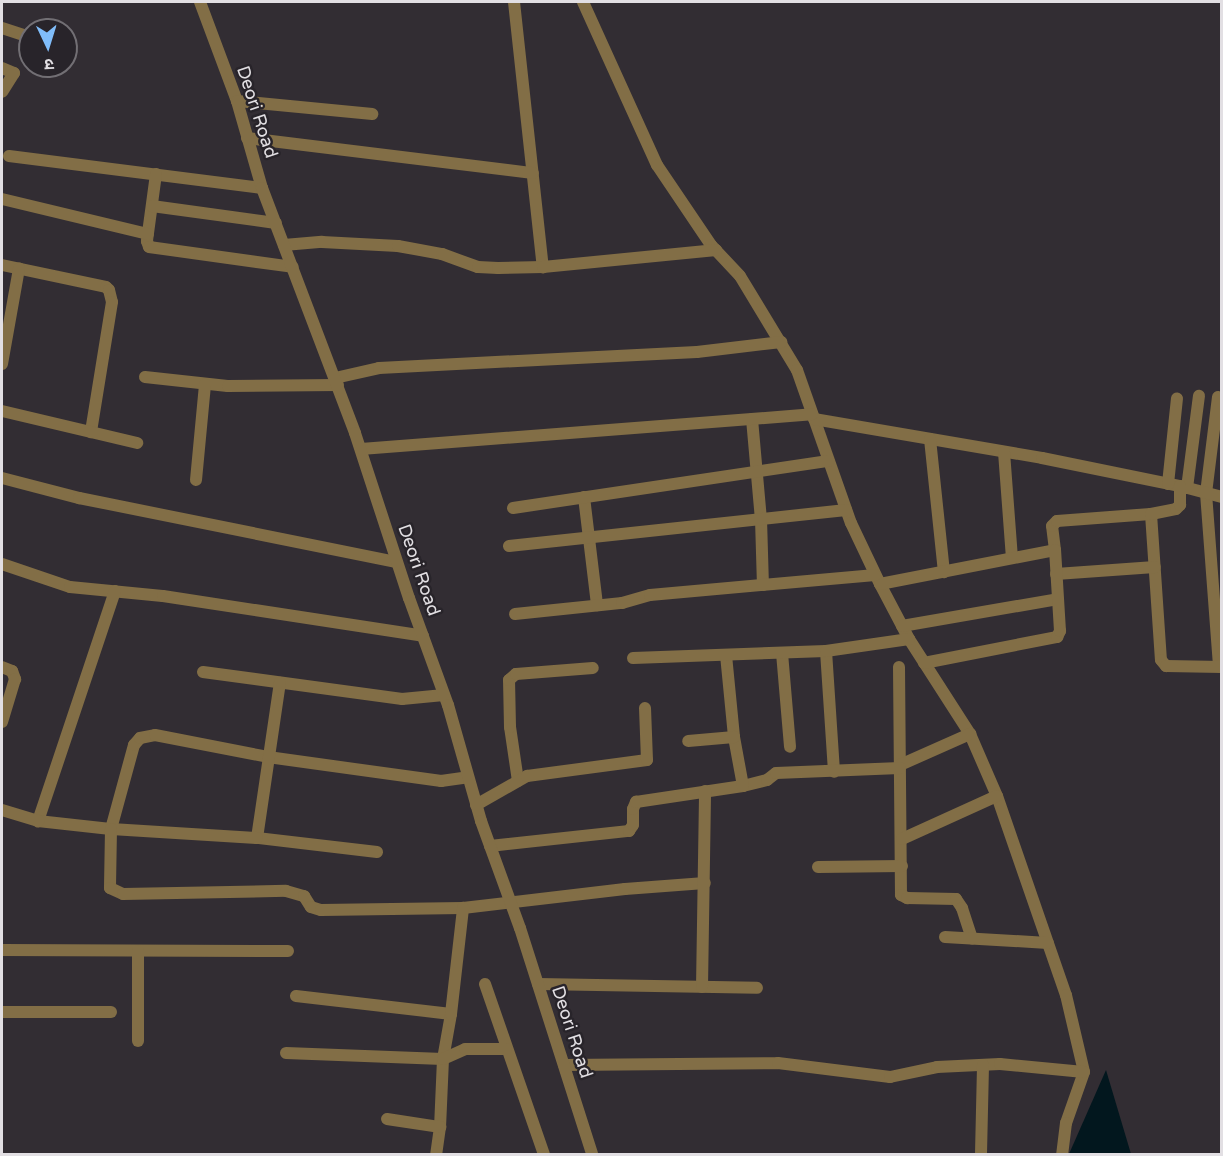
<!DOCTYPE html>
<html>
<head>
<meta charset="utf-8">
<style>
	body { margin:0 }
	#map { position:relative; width:1223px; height:1156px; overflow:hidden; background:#322d33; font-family:"Varela Round","Noto Sans Devanagari",sans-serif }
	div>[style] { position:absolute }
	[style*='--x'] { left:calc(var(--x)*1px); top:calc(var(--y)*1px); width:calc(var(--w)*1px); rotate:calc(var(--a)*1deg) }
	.water>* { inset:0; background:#02171e }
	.minor>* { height:12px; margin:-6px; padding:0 6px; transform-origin:6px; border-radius:6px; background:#826e46 }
	.tertiary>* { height:12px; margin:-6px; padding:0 6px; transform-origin:6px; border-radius:6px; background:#826e46 }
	span { translate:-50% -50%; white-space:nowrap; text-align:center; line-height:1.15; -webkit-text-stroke:5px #28242a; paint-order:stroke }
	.street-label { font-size:18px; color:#e2dfe3 }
	.frame { position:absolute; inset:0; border:3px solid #e2dfe3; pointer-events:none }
	.north { position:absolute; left:18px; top:18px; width:60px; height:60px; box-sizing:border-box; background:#28242a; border:2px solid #726f74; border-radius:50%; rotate:176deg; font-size:16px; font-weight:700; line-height:24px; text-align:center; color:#e2dfe3 }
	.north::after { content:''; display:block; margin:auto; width:21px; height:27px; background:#80bdfa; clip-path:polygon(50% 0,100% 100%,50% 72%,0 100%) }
</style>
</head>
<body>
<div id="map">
	<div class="water">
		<i style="clip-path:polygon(1106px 1070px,1131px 1154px,1069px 1154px)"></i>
	</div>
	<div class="minor">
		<i style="--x:514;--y:2;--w:267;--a:83.8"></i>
		<i style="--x:583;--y:2;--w:179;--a:65.6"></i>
		<i style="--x:657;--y:165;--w:97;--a:56"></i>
		<i style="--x:711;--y:245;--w:42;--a:46.9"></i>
		<i style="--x:740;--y:276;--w:110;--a:58.8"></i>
		<i style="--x:797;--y:370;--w:162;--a:70.6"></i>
		<i style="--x:851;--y:523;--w:68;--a:64.6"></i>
		<i style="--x:880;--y:584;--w:62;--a:62.2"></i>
		<i style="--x:909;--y:639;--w:113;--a:57.3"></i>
		<i style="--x:970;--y:734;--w:68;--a:66.5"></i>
		<i style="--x:997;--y:796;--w:211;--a:70.9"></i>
		<i style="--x:1066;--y:995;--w:79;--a:76.8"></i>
		<i style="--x:1084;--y:1072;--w:54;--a:109.4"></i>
		<i style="--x:1066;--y:1123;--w:31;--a:97"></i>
		<i style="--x:2;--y:28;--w:29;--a:18"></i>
		<i style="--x:2;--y:68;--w:13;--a:23"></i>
		<i style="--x:14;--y:73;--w:22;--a:122"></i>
		<i style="--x:237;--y:101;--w:136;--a:5.5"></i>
		<i style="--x:247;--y:138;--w:288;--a:7"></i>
		<i style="--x:9;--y:156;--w:255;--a:7.2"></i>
		<i style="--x:156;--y:174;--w:68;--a:97.7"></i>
		<i style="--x:147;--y:241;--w:6;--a:72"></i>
		<i style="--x:149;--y:247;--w:145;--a:7.9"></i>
		<i style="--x:2;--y:199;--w:150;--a:13.5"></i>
		<i style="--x:152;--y:206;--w:125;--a:7.8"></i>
		<i style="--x:284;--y:245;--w:38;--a:-5"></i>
		<i style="--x:322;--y:242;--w:76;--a:3"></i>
		<i style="--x:398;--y:246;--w:45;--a:10.3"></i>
		<i style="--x:442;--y:254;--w:38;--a:20"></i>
		<i style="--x:478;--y:267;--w:20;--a:3"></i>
		<i style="--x:498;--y:268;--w:45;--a:-1.3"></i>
		<i style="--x:543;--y:267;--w:174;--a:-5.6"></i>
		<i style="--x:2;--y:265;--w:106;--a:11.9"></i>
		<i style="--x:106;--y:287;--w:4;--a:45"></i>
		<i style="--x:109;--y:290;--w:12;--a:76"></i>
		<i style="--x:112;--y:302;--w:132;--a:99.2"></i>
		<i style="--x:2;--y:364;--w:97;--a:-79.9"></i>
		<i style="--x:145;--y:377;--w:83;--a:6.2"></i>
		<i style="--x:228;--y:386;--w:110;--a:-0.5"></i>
		<i style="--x:335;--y:378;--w:45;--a:-12.8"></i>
		<i style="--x:379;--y:368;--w:318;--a:-2.9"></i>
		<i style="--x:697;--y:352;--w:85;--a:-6.8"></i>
		<i style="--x:1218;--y:397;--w:97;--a:97.1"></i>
		<i style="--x:1206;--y:493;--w:174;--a:85.7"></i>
		<i style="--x:2;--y:411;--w:139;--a:13.3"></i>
		<i style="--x:752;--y:419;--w:100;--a:84.9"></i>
		<i style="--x:761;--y:519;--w:66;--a:88.3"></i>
		<i style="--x:814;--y:419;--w:231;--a:9.7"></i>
		<i style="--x:1042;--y:458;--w:141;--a:11.5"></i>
		<i style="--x:1180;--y:486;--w:43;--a:14.7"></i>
		<i style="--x:930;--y:439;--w:134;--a:84"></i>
		<i style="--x:361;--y:449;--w:452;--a:-4.4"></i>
		<i style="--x:1004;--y:452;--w:106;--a:85.7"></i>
		<i style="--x:2;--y:478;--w:80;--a:14.6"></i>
		<i style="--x:79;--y:498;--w:324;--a:11.4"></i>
		<i style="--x:196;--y:480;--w:96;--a:-84.6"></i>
		<i style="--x:1168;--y:484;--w:86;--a:-84"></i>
		<i style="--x:1187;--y:488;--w:93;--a:-82.6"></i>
		<i style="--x:584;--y:497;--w:109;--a:83.1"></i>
		<i style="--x:513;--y:508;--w:319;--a:-8.5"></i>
		<i style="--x:1151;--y:514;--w:146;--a:86.1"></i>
		<i style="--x:1161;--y:660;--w:8;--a:50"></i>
		<i style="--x:1166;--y:666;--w:56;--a:1"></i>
		<i style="--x:509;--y:546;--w:339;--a:-6.1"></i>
		<i style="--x:2;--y:564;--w:72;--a:18.7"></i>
		<i style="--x:70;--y:587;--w:93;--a:5.5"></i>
		<i style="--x:163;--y:596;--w:263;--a:8.7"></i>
		<i style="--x:1056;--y:574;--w:99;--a:-4"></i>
		<i style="--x:880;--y:584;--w:178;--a:-11"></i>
		<i style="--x:1055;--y:550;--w:24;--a:-97"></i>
		<i style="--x:1052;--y:526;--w:7;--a:-45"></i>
		<i style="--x:1057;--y:521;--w:94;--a:-4.3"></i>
		<i style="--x:1151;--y:514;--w:25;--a:-11"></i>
		<i style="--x:1176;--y:509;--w:6;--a:-45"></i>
		<i style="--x:1180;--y:505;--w:19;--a:-90"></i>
		<i style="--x:115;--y:591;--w:243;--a:108.5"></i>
		<i style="--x:38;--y:821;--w:73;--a:6.3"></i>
		<i style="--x:111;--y:829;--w:87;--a:-74.7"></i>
		<i style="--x:134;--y:745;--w:9;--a:-49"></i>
		<i style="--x:140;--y:738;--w:15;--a:-11"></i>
		<i style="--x:155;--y:735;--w:115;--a:11"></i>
		<i style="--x:268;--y:757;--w:175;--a:7.9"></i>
		<i style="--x:441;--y:781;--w:27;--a:-8"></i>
		<i style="--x:515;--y:614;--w:108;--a:-5.9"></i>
		<i style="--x:622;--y:603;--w:29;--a:-16"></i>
		<i style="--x:650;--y:595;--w:226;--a:-5.1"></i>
		<i style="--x:902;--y:626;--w:158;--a:-9.8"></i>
		<i style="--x:826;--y:651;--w:121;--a:86.2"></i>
		<i style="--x:782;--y:653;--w:94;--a:85.1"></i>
		<i style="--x:726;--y:655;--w:82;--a:84.4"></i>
		<i style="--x:633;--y:658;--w:193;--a:-2.1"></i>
		<i style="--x:826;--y:651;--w:84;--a:-8.2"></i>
		<i style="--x:924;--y:663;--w:136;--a:-11.1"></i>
		<i style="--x:1057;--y:637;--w:7;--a:-63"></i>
		<i style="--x:1060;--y:631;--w:81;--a:-93.5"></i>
		<i style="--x:2;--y:667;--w:11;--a:22"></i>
		<i style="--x:12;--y:671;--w:9;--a:69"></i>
		<i style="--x:15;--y:679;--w:45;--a:106.8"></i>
		<i style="--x:899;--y:667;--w:228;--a:89.5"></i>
		<i style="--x:901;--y:895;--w:7;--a:27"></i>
		<i style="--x:907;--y:898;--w:49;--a:1.2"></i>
		<i style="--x:956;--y:899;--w:11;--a:56"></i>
		<i style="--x:962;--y:908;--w:32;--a:72"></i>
		<i style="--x:203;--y:672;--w:201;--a:7.7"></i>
		<i style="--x:402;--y:699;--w:42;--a:-5.4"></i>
		<i style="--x:900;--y:765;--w:77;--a:-23.9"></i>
		<i style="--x:518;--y:781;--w:55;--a:-98.4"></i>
		<i style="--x:510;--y:727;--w:47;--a:-91.2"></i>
		<i style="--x:509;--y:680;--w:9;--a:-41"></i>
		<i style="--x:516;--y:674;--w:77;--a:-4.5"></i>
		<i style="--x:743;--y:786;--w:25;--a:-14"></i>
		<i style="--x:767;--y:780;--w:11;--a:-38"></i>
		<i style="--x:776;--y:773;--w:124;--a:-2.3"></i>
		<i style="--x:476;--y:805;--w:59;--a:-29.6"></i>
		<i style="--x:527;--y:776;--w:121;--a:-7.6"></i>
		<i style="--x:647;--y:760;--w:52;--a:-92.2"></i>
		<i style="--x:2;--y:810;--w:38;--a:17"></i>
		<i style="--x:257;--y:838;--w:157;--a:-81.6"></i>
		<i style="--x:902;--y:839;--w:104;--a:-24.4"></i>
		<i style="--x:490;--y:846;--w:140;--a:-6.2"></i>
		<i style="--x:629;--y:831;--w:7;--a:-56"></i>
		<i style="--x:633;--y:825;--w:16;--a:-90"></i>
		<i style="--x:633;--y:809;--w:8;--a:-67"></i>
		<i style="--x:636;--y:802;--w:108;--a:-8.5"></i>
		<i style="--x:743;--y:786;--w:50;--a:-100.4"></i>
		<i style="--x:734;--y:737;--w:46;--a:175"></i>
		<i style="--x:377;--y:852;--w:121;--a:-173.3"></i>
		<i style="--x:257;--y:838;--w:146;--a:-176.5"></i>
		<i style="--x:111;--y:829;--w:59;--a:91"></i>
		<i style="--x:110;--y:888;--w:14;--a:25"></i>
		<i style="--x:123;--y:894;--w:163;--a:-1.1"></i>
		<i style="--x:286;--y:891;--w:19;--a:16"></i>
		<i style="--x:304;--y:896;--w:13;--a:58"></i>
		<i style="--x:311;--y:907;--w:10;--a:17"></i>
		<i style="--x:321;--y:910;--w:142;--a:-0.8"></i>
		<i style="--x:463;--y:908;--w:163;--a:-6.7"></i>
		<i style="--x:625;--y:889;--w:80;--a:-4.3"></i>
		<i style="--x:818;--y:867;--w:84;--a:-0.7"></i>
		<i style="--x:945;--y:937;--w:103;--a:3.3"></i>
		<i style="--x:2;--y:950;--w:286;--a:0.2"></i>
		<i style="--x:485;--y:984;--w:180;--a:70.9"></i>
		<i style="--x:538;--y:984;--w:219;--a:1"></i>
		<i style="--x:702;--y:987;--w:196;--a:-89.1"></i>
		<i style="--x:296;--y:996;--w:156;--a:6.6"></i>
		<i style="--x:2;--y:1012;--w:109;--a:0"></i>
		<i style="--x:138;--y:1041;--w:90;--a:-90"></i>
		<i style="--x:286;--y:1053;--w:157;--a:2.2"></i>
		<i style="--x:443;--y:1059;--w:68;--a:92.5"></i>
		<i style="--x:440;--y:1127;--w:27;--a:98"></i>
		<i style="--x:443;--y:1059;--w:46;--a:-79.9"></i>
		<i style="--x:451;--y:1014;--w:107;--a:-83.5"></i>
		<i style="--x:443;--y:1059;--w:24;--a:-24"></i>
		<i style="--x:465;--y:1049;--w:41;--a:0"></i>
		<i style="--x:564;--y:1065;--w:214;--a:-0.5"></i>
		<i style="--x:778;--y:1063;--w:113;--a:7.1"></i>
		<i style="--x:890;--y:1077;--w:48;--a:-12"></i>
		<i style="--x:937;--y:1067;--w:63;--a:-2.7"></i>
		<i style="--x:1000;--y:1064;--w:84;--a:5.4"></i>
		<i style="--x:387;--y:1119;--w:54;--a:8.6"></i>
		<i style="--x:981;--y:1154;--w:89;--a:-88.7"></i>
	</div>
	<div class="tertiary">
		<i style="--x:200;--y:2;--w:106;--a:69.5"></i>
		<i style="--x:237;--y:101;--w:91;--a:74"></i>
		<i style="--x:262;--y:188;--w:262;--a:69.2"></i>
		<i style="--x:355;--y:433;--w:174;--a:71.9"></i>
		<i style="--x:409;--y:598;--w:114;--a:70"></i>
		<i style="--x:448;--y:705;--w:121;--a:74.1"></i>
		<i style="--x:481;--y:821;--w:114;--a:70"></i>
		<i style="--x:520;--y:928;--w:237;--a:72.3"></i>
	</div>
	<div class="street-label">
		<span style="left:257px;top:112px;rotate:72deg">Deori Road</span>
		<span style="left:419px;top:570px;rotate:71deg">Deori Road</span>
		<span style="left:572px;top:1032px;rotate:72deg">Deori Road</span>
	</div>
	<div class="frame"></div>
	<div class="north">उ</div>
</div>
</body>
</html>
